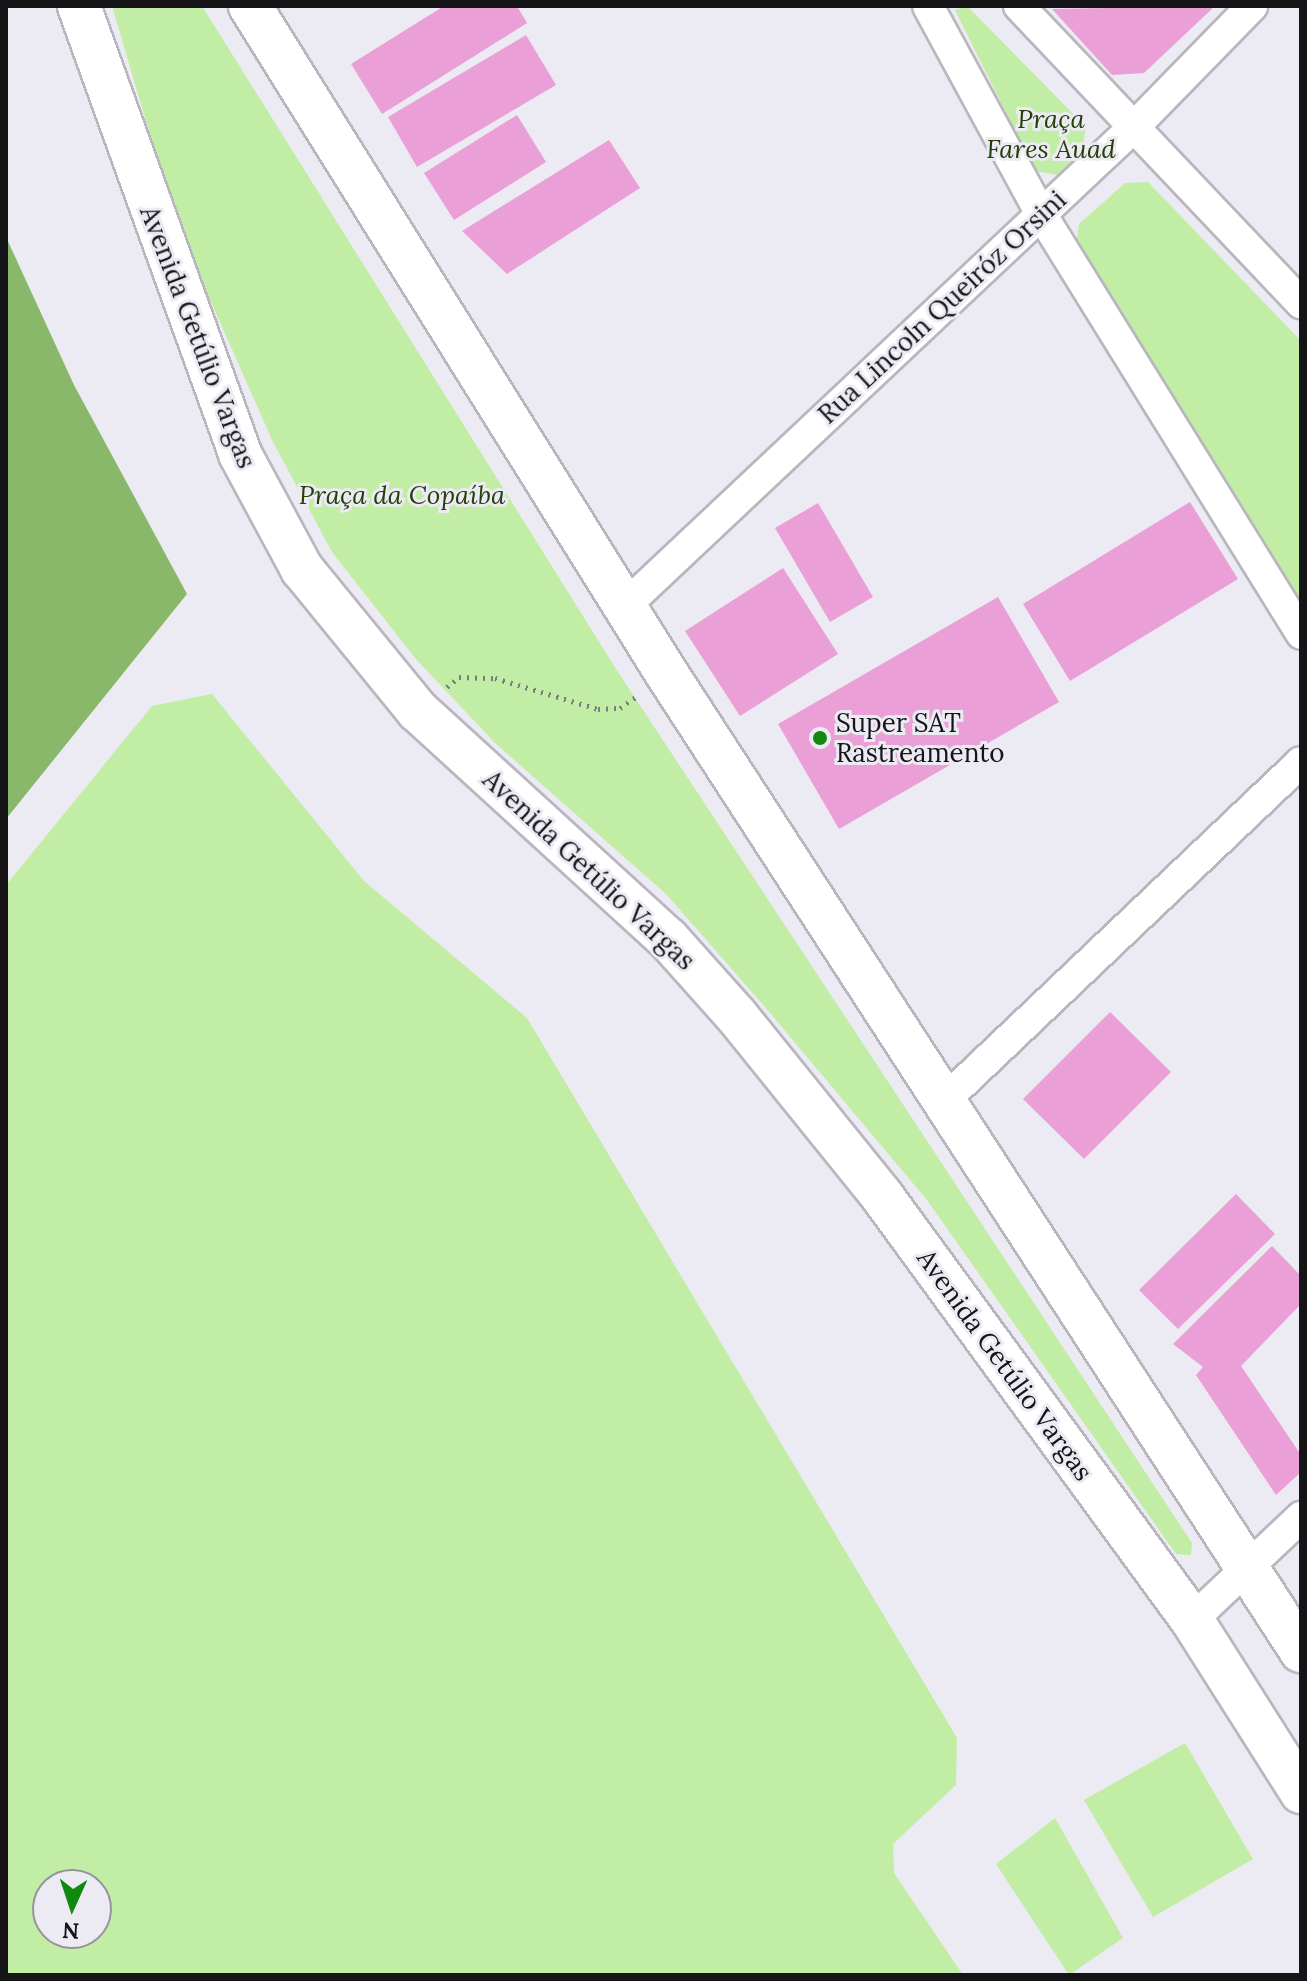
<!DOCTYPE html>
<html>
<head>
<meta charset="utf-8">
<style>
	body { margin:0 }
	#map { position:relative; width:1307px; height:1981px; overflow:hidden; background:#eceaf3; font-family:Lora,serif }
	div>[style] { position:absolute }
	[style*='--x'] { left:calc(var(--x)*1px); top:calc(var(--y)*1px); width:calc(var(--w)*1px); rotate:calc(var(--a)*1deg) }
	.green>* { inset:0; background:#c1eda5 }
	.forest>* { inset:0; background:#8ab86b }
	.building>* { inset:0; background:#eb9fd7 }
	.path>* { height:5px; margin-top:-2.5px; transform-origin:0; background:repeating-linear-gradient(90deg,#7c7b81 0 2px,transparent 0 8px) }
	.roads { filter:drop-shadow(2px 0 #b8b6bf) drop-shadow(-2px 0 #b8b6bf) drop-shadow(0 2px #b8b6bf) drop-shadow(0 -2px #b8b6bf) }
	.minor>* { height:30px; margin:-15px; padding:0 15px; transform-origin:15px; border-radius:15px; background:#fff }
	.secondary>* { height:42px; margin:-21px; padding:0 21px; transform-origin:21px; border-radius:21px; background:#fff }
	.dots>* { width:22px; height:22px; translate:-50% -50%; box-sizing:border-box; border:4px solid #eceaf3; border-radius:50% }
	span { translate:-50% -50%; white-space:nowrap; text-align:center; line-height:1.15; -webkit-text-stroke:6px #eceaf3; paint-order:stroke }
	.park-label { font-size:26px; color:#234009; font-style:italic }
	.street-label { font-size:26px; color:#151417 }
	.poi-label { font-size:26px; color:#151417 }
	.left { translate:0 -50%; text-align:left }
	.frame { position:absolute; inset:0; border:8px solid #151417; pointer-events:none }
	.north { position:absolute; left:32px; top:1869px; width:80px; height:80px; box-sizing:border-box; background:#eceaf3; border:2px solid #96949b; border-radius:50%; rotate:183deg; font-size:22px; font-weight:700; line-height:32px; text-align:center; color:#151417 }
	.north::after { content:''; display:block; margin:auto; width:28px; height:36px; background:#11890e; clip-path:polygon(50% 0,100% 100%,50% 72%,0 100%) }
</style>
</head>
<body>
<div id="map">
	<div class="green">
		<i style="clip-path:polygon(112px 6px,202px 6px,616px 669px,1192px 1543px,1191px 1555px,1176px 1554px,927px 1200px,765px 1007px,666px 894px,495px 743px,415px 658px,332px 552px,273px 442px,176px 223px)"></i>
		<i style="clip-path:polygon(967px 6px,1086px 127px,1081px 157px,1059px 175px,1035px 171px,955px 10px)"></i>
		<i style="clip-path:polygon(1148px 182px,1301px 341px,1301px 601px,1076px 243px,1079px 224px,1125px 183px)"></i>
		<i style="clip-path:polygon(evenodd,212px 694px,364px 881px,527px 1018px,957px 1738px,956px 1785px,893px 1844px,894px 1873px,963px 1975px,6px 1975px,6px 885px,152px 706px,212px 694px,48px 1885px,96px 1885px,96px 1933px,48px 1933px,48px 1885px)"></i>
		<i style="clip-path:polygon(1185px 1743px,1253px 1859px,1153px 1917px,1084px 1800px)"></i>
		<i style="clip-path:polygon(1055px 1818px,1123px 1938px,1069px 1975px,996px 1864px)"></i>
	</div>
	<div class="forest">
		<i style="clip-path:polygon(6px 237px,74px 385px,187px 594px,6px 819px)"></i>
	</div>
	<div class="building">
		<i style="clip-path:polygon(444px 6px,517px 6px,527px 23px,382px 114px,351px 64px)"></i>
		<i style="clip-path:polygon(1215px 6px,1144px 73px,1112px 75px,1052px 9px)"></i>
		<i style="clip-path:polygon(526px 35px,556px 85px,417px 167px,388px 117px)"></i>
		<i style="clip-path:polygon(517px 115px,546px 162px,454px 220px,424px 173px)"></i>
		<i style="clip-path:polygon(609px 140px,640px 188px,507px 274px,462px 231px)"></i>
		<i style="clip-path:polygon(1190px 502px,1238px 579px,1070px 681px,1023px 604px)"></i>
		<i style="clip-path:polygon(818px 503px,873px 597px,830px 622px,775px 528px)"></i>
		<i style="clip-path:polygon(783px 568px,838px 654px,740px 716px,685px 631px)"></i>
		<i style="clip-path:polygon(998px 597px,1059px 702px,839px 829px,778px 724px)"></i>
		<i style="clip-path:polygon(1110px 1012px,1171px 1072px,1084px 1159px,1023px 1099px)"></i>
		<i style="clip-path:polygon(1236px 1194px,1275px 1234px,1178px 1329px,1139px 1290px)"></i>
		<i style="clip-path:polygon(1272px 1246px,1301px 1276px,1301px 1304px,1241px 1366px,1301px 1455px,1301px 1472px,1276px 1495px,1196px 1375px,1203px 1367px,1173px 1344px)"></i>
	</div>
	<div class="path">
		<i style="--x:447;--y:687;--w:16;--a:-40"></i>
		<i style="--x:459;--y:677;--w:36;--a:2"></i>
		<i style="--x:495;--y:678;--w:108;--a:16.8"></i>
		<i style="--x:598;--y:709;--w:22;--a:-3"></i>
		<i style="--x:620;--y:708;--w:21;--a:-35"></i>
	</div>
	<div class="roads">
		<div class="minor">
			<i style="--x:928;--y:6;--w:237;--a:61.5"></i>
			<i style="--x:1041;--y:214;--w:494;--a:58.2"></i>
			<i style="--x:1019;--y:6;--w:410;--a:46.5"></i>
			<i style="--x:627;--y:604;--w:700;--a:-43.26"></i>
			<i style="--x:1137;--y:124;--w:165;--a:-45.7"></i>
			<i style="--x:947;--y:1098;--w:488;--a:-43.5"></i>
			<i style="--x:1192;--y:1620;--w:150;--a:-43.4"></i>
		</div>
		<div class="secondary">
			<i style="--x:79;--y:6;--w:476;--a:70.2"></i>
			<i style="--x:240;--y:454;--w:131;--a:61.7"></i>
			<i style="--x:302;--y:569;--w:183;--a:50.8"></i>
			<i style="--x:418;--y:711;--w:338;--a:42.4"></i>
			<i style="--x:668;--y:939;--w:102;--a:48.2"></i>
			<i style="--x:736;--y:1015;--w:233;--a:51.1"></i>
			<i style="--x:882;--y:1196;--w:525;--a:53.83"></i>
			<i style="--x:1192;--y:1620;--w:204;--a:57.6"></i>
			<i style="--x:250;--y:6;--w:787;--a:58.03"></i>
			<i style="--x:667;--y:674;--w:1165;--a:57.02"></i>
		</div>
	</div>
	<div class="dots">
		<i style="left:820px;top:738px;background:#11890e"></i>
	</div>
	<div class="park-label">
		<span style="left:1051px;top:134px">Praça<br>Fares Auad</span>
		<span style="left:402px;top:495px">Praça da Copaíba</span>
	</div>
	<div class="street-label">
		<span style="left:942px;top:307px;rotate:-43deg">Rua Lincoln Queiróz Orsini</span>
		<span style="left:198px;top:337px;rotate:69deg">Avenida Getúlio Vargas</span>
		<span style="left:589px;top:870px;rotate:43deg">Avenida Getúlio Vargas</span>
		<span style="left:1005px;top:1365px;rotate:54deg">Avenida Getúlio Vargas</span>
	</div>
	<div class="poi-label">
		<span class="left" style="left:836px;top:738px">Super SAT<br>Rastreamento</span>
	</div>
	<div class="frame"></div>
	<div class="north">N</div>
</div>
</body>
</html>
